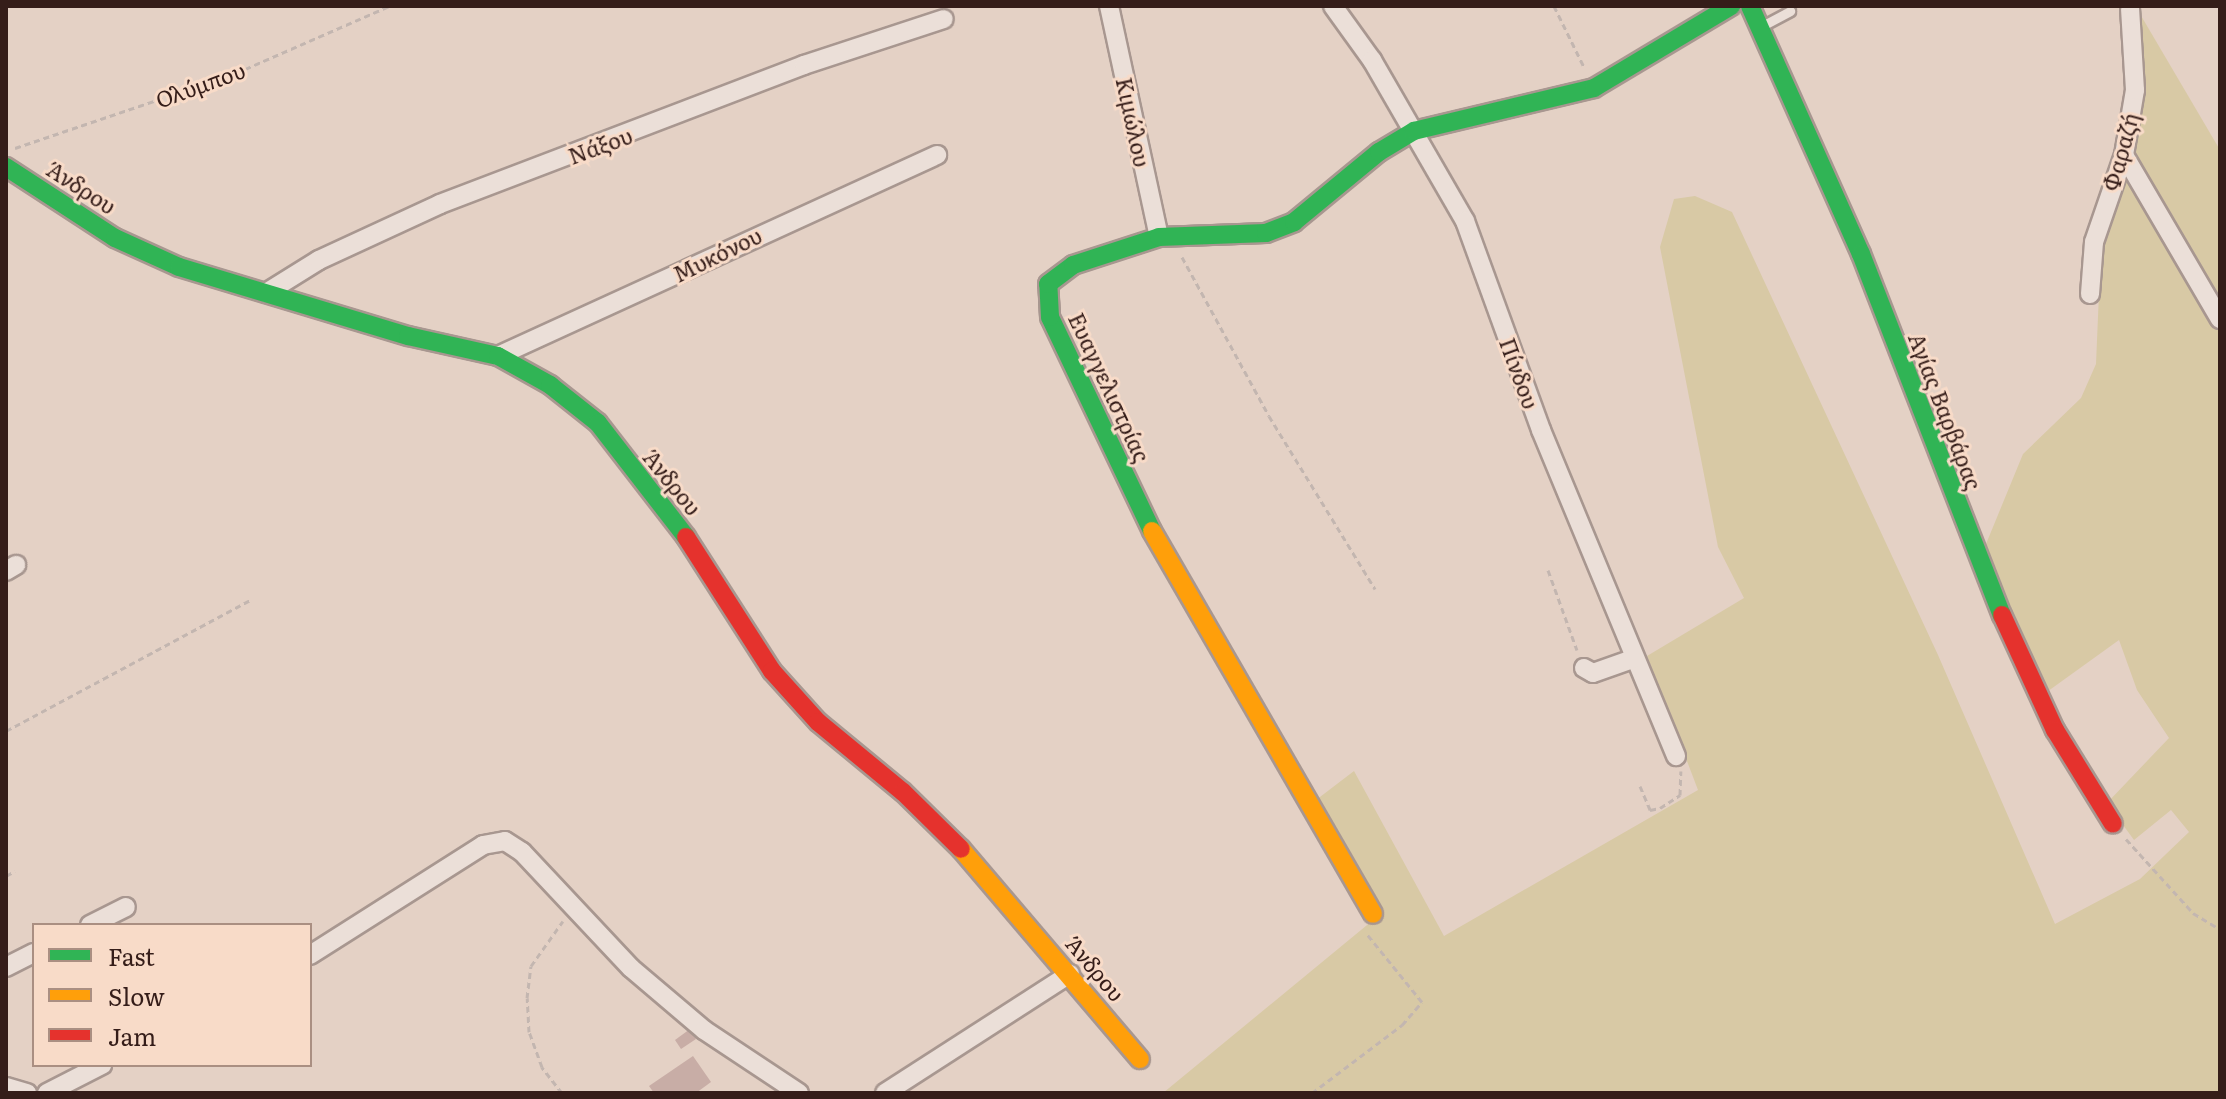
<!DOCTYPE html>
<html>
<head>
<meta charset="utf-8">
<style>
	body { margin:0 }
	#map { position:relative; width:2226px; height:1099px; overflow:hidden; background:#e4d1c5; font-family:Literata,serif }
	div>[style] { position:absolute }
	[style*='--x'] { left:calc(var(--x)*1px); top:calc(var(--y)*1px); width:calc(var(--w)*1px); rotate:calc(var(--a)*1deg) }
	.green>* { inset:0; background:#d8c9a5 }
	.building>* { inset:0; background:#c8ada6 }
	.path>* { height:3px; margin-top:-1.5px; transform-origin:0; background:repeating-linear-gradient(90deg,#c3b6b0 0 6px,transparent 0 10px) }
	.roads { filter:drop-shadow(2px 0 #a89790) drop-shadow(-2px 0 #a89790) drop-shadow(0 2px #a89790) drop-shadow(0 -2px #a89790) }
	.lane>* { height:9px; margin:-4.5px; padding:0 4.5px; transform-origin:4.5px; border-radius:4.5px; background:#ebdfd8 }
	.street>* { height:18px; margin:-9px; padding:0 9px; transform-origin:9px; border-radius:9px; background:#ebdfd8 }
	.fast>* { height:18px; margin:-9px; padding:0 9px; transform-origin:9px; border-radius:9px; background:#30b455 }
	.slow>* { height:18px; margin:-9px; padding:0 9px; transform-origin:9px; border-radius:9px; background:#ff9f0a }
	.jam>* { height:18px; margin:-9px; padding:0 9px; transform-origin:9px; border-radius:9px; background:#e5322d }
	span { translate:-50% -50%; white-space:nowrap; text-align:center; line-height:1.15; -webkit-text-stroke:6px #f8dbc8; paint-order:stroke }
	.street-label { font-size:22px; color:#351d19 }
	.frame { position:absolute; inset:0; border:8px solid #351d19; pointer-events:none }
	.legend { position:absolute; left:32px; top:923px; width:280px; height:144px; box-sizing:border-box; background:#f8dbc8; border:2px solid #aa8f82; margin:0; padding:10px 14px; list-style:none; font-size:24px; color:#351d19 }
	.legend li { display:flex; align-items:center; gap:16px; height:40px }
	.legend b { width:40px; border:2px solid #aa8f82 }
</style>
</head>
<body>
<div id="map">
	<div class="green">
		<i style="clip-path:polygon(2140px 14px,2220px 150px,2220px 310px,2131px 154px,2136px 18px)"></i>
		<i style="clip-path:polygon(2124px 163px,2220px 325px,2220px 1093px,1163px 1093px,1378px 916px,1316px 800px,1354px 771px,1444px 936px,1698px 790px,1647px 656px,1744px 598px,1718px 547px,1660px 247px,1674px 199px,1695px 196px,1732px 212px,1938px 655px,2055px 924px,2140px 879px,2189px 832px,2171px 810px,2134px 840px,2107px 803px,2169px 738px,2137px 690px,2119px 640px,2044px 694px,1986px 544px,2023px 454px,2081px 398px,2096px 364px,2101px 246px)"></i>
	</div>
	<div class="building">
		<i style="clip-path:polygon(690px 1029px,696px 1039px,681px 1049px,675px 1040px)"></i>
		<i style="clip-path:polygon(693px 1056px,711px 1082px,696px 1093px,654px 1093px,649px 1086px)"></i>
	</div>
	<div class="path">
		<i style="--x:1554;--y:6;--w:68;--a:63.8"></i>
		<i style="--x:15;--y:148;--w:233;--a:-18.7"></i>
		<i style="--x:236;--y:73;--w:167;--a:-23.6"></i>
		<i style="--x:1182;--y:257;--w:181;--a:61.3"></i>
		<i style="--x:1269;--y:416;--w:203;--a:58.5"></i>
		<i style="--x:1548;--y:570;--w:85;--a:70.1"></i>
		<i style="--x:6;--y:731;--w:279;--a:-28.2"></i>
		<i style="--x:1640;--y:786;--w:26;--a:67"></i>
		<i style="--x:1650;--y:810;--w:10;--a:-11"></i>
		<i style="--x:1660;--y:808;--w:24;--a:-33"></i>
		<i style="--x:1680;--y:795;--w:24;--a:-88"></i>
		<i style="--x:2126;--y:839;--w:100;--a:47.8"></i>
		<i style="--x:2193;--y:913;--w:31;--a:31"></i>
		<i style="--x:6;--y:876;--w:10;--a:-29"></i>
		<i style="--x:562;--y:1093;--w:33;--a:-128"></i>
		<i style="--x:542;--y:1067;--w:37;--a:-110"></i>
		<i style="--x:529;--y:1032;--w:34;--a:-93"></i>
		<i style="--x:527;--y:998;--w:32;--a:-83"></i>
		<i style="--x:531;--y:966;--w:55;--a:-54.6"></i>
		<i style="--x:1312;--y:1093;--w:113;--a:-37.1"></i>
		<i style="--x:1402;--y:1025;--w:30;--a:-49"></i>
		<i style="--x:1422;--y:1002;--w:87;--a:-129"></i>
	</div>
	<div class="roads">
		<div class="lane">
			<i style="--x:1762;--y:26;--w:32;--a:-28"></i>
		</div>
		<div class="street">
			<i style="--x:1109;--y:6;--w:236;--a:77.8"></i>
			<i style="--x:1333;--y:6;--w:67;--a:54.2"></i>
			<i style="--x:1372;--y:60;--w:186;--a:60"></i>
			<i style="--x:1465;--y:221;--w:222;--a:70"></i>
			<i style="--x:1541;--y:430;--w:353;--a:67.5"></i>
			<i style="--x:2124;--y:155;--w:190;--a:59.7"></i>
			<i style="--x:266;--y:293;--w:62;--a:-31.9"></i>
			<i style="--x:319;--y:260;--w:133;--a:-24.8"></i>
			<i style="--x:440;--y:204;--w:390;--a:-20.9"></i>
			<i style="--x:804;--y:65;--w:147;--a:-18.2"></i>
			<i style="--x:2090;--y:294;--w:52;--a:-85.6"></i>
			<i style="--x:2094;--y:242;--w:92;--a:-71"></i>
			<i style="--x:2124;--y:155;--w:66;--a:-80.4"></i>
			<i style="--x:2135;--y:90;--w:81;--a:-93.5"></i>
			<i style="--x:498;--y:356;--w:483;--a:-24.6"></i>
			<i style="--x:6;--y:571;--w:12;--a:-31"></i>
			<i style="--x:1584;--y:668;--w:10;--a:29"></i>
			<i style="--x:1593;--y:673;--w:42;--a:-19.3"></i>
			<i style="--x:90;--y:925;--w:40;--a:-26.6"></i>
			<i style="--x:310;--y:955;--w:205;--a:-32.4"></i>
			<i style="--x:483;--y:845;--w:22;--a:-10"></i>
			<i style="--x:505;--y:841;--w:20;--a:33"></i>
			<i style="--x:522;--y:852;--w:159;--a:46.8"></i>
			<i style="--x:631;--y:968;--w:96;--a:40.3"></i>
			<i style="--x:704;--y:1030;--w:114;--a:33.6"></i>
			<i style="--x:6;--y:967;--w:31;--a:-27"></i>
			<i style="--x:6;--y:1087;--w:22;--a:16"></i>
			<i style="--x:47;--y:1093;--w:62;--a:-27"></i>
			<i style="--x:885;--y:1093;--w:220;--a:-32.8"></i>
		</div>
		<div class="fast">
			<i style="--x:1750;--y:6;--w:272;--a:65.9"></i>
			<i style="--x:1861;--y:254;--w:388;--a:68.7"></i>
			<i style="--x:6;--y:167;--w:130;--a:33.1"></i>
			<i style="--x:115;--y:238;--w:70;--a:24.4"></i>
			<i style="--x:179;--y:267;--w:239;--a:16.8"></i>
			<i style="--x:408;--y:336;--w:92;--a:12.5"></i>
			<i style="--x:498;--y:356;--w:60;--a:29.1"></i>
			<i style="--x:550;--y:385;--w:61;--a:38.4"></i>
			<i style="--x:598;--y:423;--w:144;--a:52.3"></i>
			<i style="--x:1152;--y:531;--w:237;--a:-115.5"></i>
			<i style="--x:1050;--y:317;--w:33;--a:-93"></i>
			<i style="--x:1048;--y:284;--w:31;--a:-37"></i>
			<i style="--x:1073;--y:265;--w:90;--a:-18"></i>
			<i style="--x:1159;--y:237;--w:107;--a:-2.1"></i>
			<i style="--x:1266;--y:233;--w:30;--a:-21"></i>
			<i style="--x:1294;--y:222;--w:110;--a:-39.5"></i>
			<i style="--x:1379;--y:152;--w:41;--a:-31"></i>
			<i style="--x:1414;--y:131;--w:185;--a:-13.4"></i>
			<i style="--x:1594;--y:88;--w:160;--a:-30.9"></i>
		</div>
		<div class="slow">
			<i style="--x:1152;--y:531;--w:442;--a:60"></i>
			<i style="--x:961;--y:849;--w:276;--a:49.6"></i>
		</div>
		<div class="jam">
			<i style="--x:686;--y:537;--w:159;--a:57.3"></i>
			<i style="--x:772;--y:671;--w:69;--a:48"></i>
			<i style="--x:818;--y:722;--w:110;--a:39.5"></i>
			<i style="--x:903;--y:792;--w:81;--a:44.5"></i>
			<i style="--x:2002;--y:615;--w:127;--a:65.3"></i>
			<i style="--x:2055;--y:730;--w:110;--a:58.3"></i>
		</div>
	</div>
	<div class="street-label">
		<span style="left:200px;top:84px;rotate:-20deg">Ολύμπου</span>
		<span style="left:1134px;top:122px;rotate:78deg">Κιμώλου</span>
		<span style="left:600px;top:145px;rotate:-20deg">Νάξου</span>
		<span style="left:2120px;top:152px;rotate:-75deg">Φαραζή</span>
		<span style="left:82px;top:187px;rotate:33deg">Άνδρου</span>
		<span style="left:717px;top:254px;rotate:-26deg">Μυκόνου</span>
		<span style="left:1520px;top:373px;rotate:70deg">Πίνδου</span>
		<span style="left:1110px;top:387px;rotate:65deg">Ευαγγελιστρίας</span>
		<span style="left:1946px;top:411px;rotate:69deg">Αγίας Βαρβάρας</span>
		<span style="left:673px;top:482px;rotate:51deg">Άνδρου</span>
		<span style="left:1096px;top:968px;rotate:50deg">Άνδρου</span>
	</div>
	<div class="frame"></div>
	<ul class="legend">
	<li><b style="height:10px;background:#30b455"></b>Fast</li>
	<li><b style="height:10px;background:#ff9f0a"></b>Slow</li>
	<li><b style="height:10px;background:#e5322d"></b>Jam</li>
	</ul>
</div>
</body>
</html>
